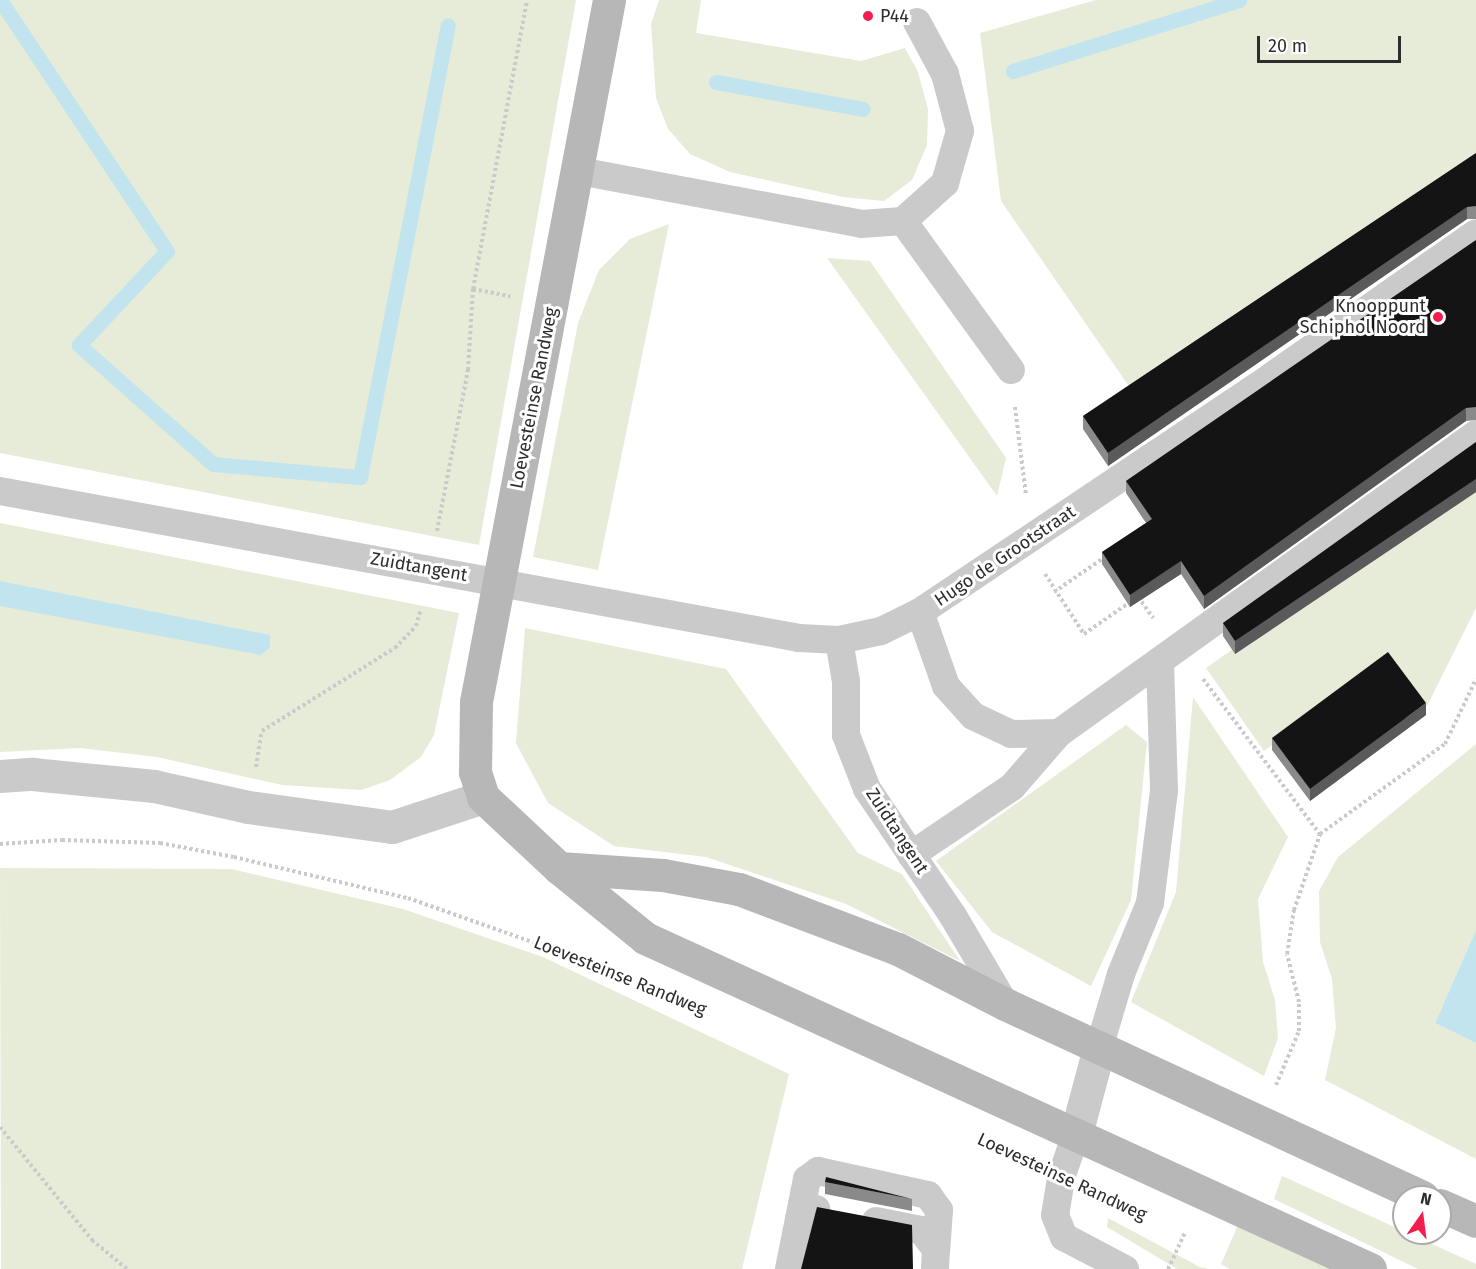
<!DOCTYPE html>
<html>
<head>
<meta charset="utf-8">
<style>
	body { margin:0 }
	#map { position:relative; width:1476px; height:1269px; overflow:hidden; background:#fff; font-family:"Fira Sans",sans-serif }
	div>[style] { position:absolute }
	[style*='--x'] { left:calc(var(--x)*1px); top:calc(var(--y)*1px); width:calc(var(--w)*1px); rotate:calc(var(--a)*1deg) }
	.green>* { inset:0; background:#e6ecd8 }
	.water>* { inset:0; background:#c2e4ee }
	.stream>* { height:15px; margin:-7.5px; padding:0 7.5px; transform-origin:7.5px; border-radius:7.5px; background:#c2e4ee }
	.path>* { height:4px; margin-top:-2px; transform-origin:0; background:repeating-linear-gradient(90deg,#cacaca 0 3px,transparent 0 6px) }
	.lane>* { height:28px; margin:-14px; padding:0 14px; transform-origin:14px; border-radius:14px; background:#cacaca }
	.street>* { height:33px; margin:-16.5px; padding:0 16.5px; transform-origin:16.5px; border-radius:16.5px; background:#cacaca }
	.secondary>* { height:33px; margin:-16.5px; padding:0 16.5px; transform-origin:16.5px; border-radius:16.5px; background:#b7b7b7 }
	.wall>* { inset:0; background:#8a8a8a }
	.shaded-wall>* { inset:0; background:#5a5a5a }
	.building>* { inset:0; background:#141414 }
	.dots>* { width:16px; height:16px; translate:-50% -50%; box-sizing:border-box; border:3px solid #fff; border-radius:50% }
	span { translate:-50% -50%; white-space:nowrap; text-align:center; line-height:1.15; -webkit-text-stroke:6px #fff; paint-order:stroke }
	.poi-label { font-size:18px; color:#2d2d2d }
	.left { translate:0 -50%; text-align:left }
	.right { translate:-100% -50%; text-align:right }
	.street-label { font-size:18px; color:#2d2d2d }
	.north { position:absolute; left:1392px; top:1185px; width:60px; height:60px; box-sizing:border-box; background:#fff; border:2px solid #ababab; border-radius:50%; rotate:14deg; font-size:16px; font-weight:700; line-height:24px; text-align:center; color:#2d2d2d }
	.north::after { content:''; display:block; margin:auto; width:21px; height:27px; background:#f41e4e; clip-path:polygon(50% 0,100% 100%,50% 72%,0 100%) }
	.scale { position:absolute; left:1257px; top:36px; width:144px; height:27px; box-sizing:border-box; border:3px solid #2d2d2d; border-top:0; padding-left:8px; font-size:18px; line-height:21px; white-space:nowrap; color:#2d2d2d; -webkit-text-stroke:4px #fff; paint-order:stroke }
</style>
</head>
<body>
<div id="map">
	<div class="green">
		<i style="clip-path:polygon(0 0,576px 0,479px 545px,0 453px)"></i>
		<i style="clip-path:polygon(659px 0,701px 0,696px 33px,861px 61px,905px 48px,918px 72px,928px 109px,927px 145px,912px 180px,884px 201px,843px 197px,730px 172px,690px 154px,668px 129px,656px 98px,651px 24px)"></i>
		<i style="clip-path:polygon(1096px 0,1476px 0,1476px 166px,1135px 395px,1001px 201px,980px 33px)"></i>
		<i style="clip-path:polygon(669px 224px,598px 570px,533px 557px,578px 323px,599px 270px,630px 239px)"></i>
		<i style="clip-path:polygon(827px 258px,870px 261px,1006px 458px,997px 496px)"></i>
		<i style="clip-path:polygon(1476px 478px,1476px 608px,1427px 706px,1391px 659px,1264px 751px,1206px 668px)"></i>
		<i style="clip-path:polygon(0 523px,459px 613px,434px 735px,421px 757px,390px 780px,361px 790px,282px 785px,157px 757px,80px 748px,0 752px)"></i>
		<i style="clip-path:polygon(525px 628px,726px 669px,858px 853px,902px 874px,960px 961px,846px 904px,706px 857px,614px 846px,548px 803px,516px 743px)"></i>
		<i style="clip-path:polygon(1193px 697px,1288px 837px,1258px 899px,1263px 962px,1275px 1000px,1278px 1038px,1264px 1076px,1131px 1002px,1176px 892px)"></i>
		<i style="clip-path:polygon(1126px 725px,1147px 742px,1131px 900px,1091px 986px,992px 932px,936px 861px)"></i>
		<i style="clip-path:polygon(1476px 744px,1476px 930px,1435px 1023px,1476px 1043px,1476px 1159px,1325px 1080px,1336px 1028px,1332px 979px,1320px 942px,1319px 891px,1338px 857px)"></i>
		<i style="clip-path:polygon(0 868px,231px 869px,403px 909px,543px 957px,789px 1074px,742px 1269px,1px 1269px)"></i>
		<i style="clip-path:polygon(1282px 1176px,1476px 1264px,1476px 1269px,1418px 1269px,1274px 1199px)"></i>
		<i style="clip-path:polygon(1108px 1218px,1200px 1267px,1209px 1269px,1177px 1269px,1107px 1227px)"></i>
		<i style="clip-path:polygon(1238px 1225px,1333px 1269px,1230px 1269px,1221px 1264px)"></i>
	</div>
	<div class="water">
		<i style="clip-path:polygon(0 581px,270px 635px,270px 647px,261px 655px,0 606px)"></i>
		<i style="clip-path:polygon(1476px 930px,1476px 1043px,1435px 1023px)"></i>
	</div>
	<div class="stream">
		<i style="--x:0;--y:0;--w:301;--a:56.4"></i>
		<i style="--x:167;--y:251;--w:129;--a:133.1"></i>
		<i style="--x:79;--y:345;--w:179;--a:41.6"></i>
		<i style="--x:213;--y:464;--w:148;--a:5.1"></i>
		<i style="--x:360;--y:477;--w:460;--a:-79"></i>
		<i style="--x:1013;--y:71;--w:237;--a:-17.4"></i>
		<i style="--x:716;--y:82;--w:149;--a:10.4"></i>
	</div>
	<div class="path">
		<i style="--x:473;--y:289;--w:38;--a:11"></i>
		<i style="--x:1015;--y:407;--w:89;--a:82.9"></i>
		<i style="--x:437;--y:531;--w:164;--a:-79.1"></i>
		<i style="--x:468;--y:370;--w:81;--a:-86.5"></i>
		<i style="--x:473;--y:289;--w:294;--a:-79.4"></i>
		<i style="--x:1045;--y:574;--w:72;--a:57"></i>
		<i style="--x:1084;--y:634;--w:56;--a:-34.8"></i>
		<i style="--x:1054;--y:592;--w:62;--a:-34.5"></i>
		<i style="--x:1138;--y:597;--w:26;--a:54"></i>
		<i style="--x:1203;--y:679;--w:194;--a:53"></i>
		<i style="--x:256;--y:767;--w:36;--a:-81"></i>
		<i style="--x:262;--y:731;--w:157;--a:-32"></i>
		<i style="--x:395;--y:648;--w:30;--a:-46"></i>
		<i style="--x:416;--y:626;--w:18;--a:-74"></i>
		<i style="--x:0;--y:844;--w:62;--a:-3.7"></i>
		<i style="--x:62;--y:840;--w:98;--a:1.8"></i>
		<i style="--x:160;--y:843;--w:75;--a:10.7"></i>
		<i style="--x:234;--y:857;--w:179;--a:13.3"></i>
		<i style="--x:408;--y:898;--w:222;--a:19.5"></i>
		<i style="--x:1276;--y:1085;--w:59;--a:-66.9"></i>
		<i style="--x:1299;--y:1031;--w:29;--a:-90"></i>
		<i style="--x:1299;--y:1002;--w:49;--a:-104"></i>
		<i style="--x:1287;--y:954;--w:45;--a:-81"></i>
		<i style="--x:1294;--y:910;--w:80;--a:-71.1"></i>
		<i style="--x:1320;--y:834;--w:154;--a:-35.8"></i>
		<i style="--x:1445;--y:744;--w:72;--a:-64.5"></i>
		<i style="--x:0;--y:1127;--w:146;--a:50.8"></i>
		<i style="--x:92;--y:1240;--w:45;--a:39.6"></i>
		<i style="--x:1097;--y:1194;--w:20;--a:24"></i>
		<i style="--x:1168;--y:1269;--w:40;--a:-65"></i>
	</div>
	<div class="lane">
		<i style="--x:579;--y:171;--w:287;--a:10.6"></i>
		<i style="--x:861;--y:224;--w:42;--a:-4.1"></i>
		<i style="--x:903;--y:221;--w:57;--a:-42.1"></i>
		<i style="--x:945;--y:183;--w:54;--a:-73.9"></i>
		<i style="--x:960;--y:131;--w:59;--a:-104.7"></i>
		<i style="--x:945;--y:74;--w:59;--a:-118.3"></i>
		<i style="--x:903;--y:221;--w:184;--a:54.1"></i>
		<i style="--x:0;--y:491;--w:812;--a:10.42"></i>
		<i style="--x:799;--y:638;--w:40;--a:2.9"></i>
		<i style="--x:839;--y:640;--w:43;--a:-12.1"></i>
		<i style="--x:881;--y:631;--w:43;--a:-26"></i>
		<i style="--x:920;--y:612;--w:424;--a:-33.8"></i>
		<i style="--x:1272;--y:376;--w:249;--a:-35"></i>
		<i style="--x:920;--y:612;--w:78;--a:70.6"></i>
		<i style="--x:946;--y:686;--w:40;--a:48"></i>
		<i style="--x:973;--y:716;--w:42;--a:25.3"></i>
		<i style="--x:1011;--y:734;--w:48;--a:-1.2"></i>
		<i style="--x:1059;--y:733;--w:513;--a:-35.64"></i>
		<i style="--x:839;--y:640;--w:43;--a:80.5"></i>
		<i style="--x:846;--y:682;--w:53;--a:90"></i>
		<i style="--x:846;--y:735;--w:58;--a:68.7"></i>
		<i style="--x:867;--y:789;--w:153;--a:55.9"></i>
		<i style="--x:953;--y:916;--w:102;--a:59.4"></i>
		<i style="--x:911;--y:855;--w:122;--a:-34"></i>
		<i style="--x:1012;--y:787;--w:72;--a:-49"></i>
		<i style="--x:1099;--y:1048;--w:77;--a:-73.4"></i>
		<i style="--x:1121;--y:974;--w:77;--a:-67.8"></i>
		<i style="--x:1150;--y:903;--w:114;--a:-82.9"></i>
		<i style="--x:1164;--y:790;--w:127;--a:-91.8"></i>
		<i style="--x:1076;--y:1134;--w:46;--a:108.8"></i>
		<i style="--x:1061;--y:1178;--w:37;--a:99"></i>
		<i style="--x:1055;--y:1215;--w:24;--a:68"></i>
		<i style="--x:1064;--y:1237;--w:69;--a:27.7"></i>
		<i style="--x:799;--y:1219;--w:41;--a:-78.7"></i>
		<i style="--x:807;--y:1179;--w:14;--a:-36"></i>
		<i style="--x:818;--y:1171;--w:113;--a:12.3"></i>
		<i style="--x:928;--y:1195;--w:19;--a:54"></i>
		<i style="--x:939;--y:1210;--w:39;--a:94"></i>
		<i style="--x:876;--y:1221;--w:46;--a:11.3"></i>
		<i style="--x:921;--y:1230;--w:24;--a:52"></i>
		<i style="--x:936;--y:1249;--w:20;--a:93"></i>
		<i style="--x:789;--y:1269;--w:51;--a:-78.7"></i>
		<i style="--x:799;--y:1219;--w:20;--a:-30"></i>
	</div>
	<div class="street">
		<i style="--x:0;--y:776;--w:32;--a:-4"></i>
		<i style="--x:32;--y:774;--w:123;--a:5.6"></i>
		<i style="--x:154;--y:786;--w:96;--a:12.6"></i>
		<i style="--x:248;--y:807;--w:145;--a:7.9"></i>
		<i style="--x:392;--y:827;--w:96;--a:-18.2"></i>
		<i style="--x:1076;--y:1134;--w:89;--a:-75"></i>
	</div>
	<div class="secondary">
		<i style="--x:609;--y:0;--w:714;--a:100.73"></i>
		<i style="--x:476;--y:702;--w:70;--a:90.8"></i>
		<i style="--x:475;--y:772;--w:26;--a:72"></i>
		<i style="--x:483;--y:797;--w:104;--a:43.1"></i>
		<i style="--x:559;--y:868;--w:111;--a:39.1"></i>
		<i style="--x:645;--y:938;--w:797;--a:24.54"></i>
		<i style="--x:559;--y:868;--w:104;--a:3.9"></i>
		<i style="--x:663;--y:875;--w:77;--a:10.4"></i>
		<i style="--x:739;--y:889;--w:170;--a:20.7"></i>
		<i style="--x:898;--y:949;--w:120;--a:27.2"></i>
		<i style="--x:1005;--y:1004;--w:460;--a:24.8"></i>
		<i style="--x:1440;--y:1205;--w:39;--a:24"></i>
	</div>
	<div class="wall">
		<i style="clip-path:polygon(1476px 153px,1476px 219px,1467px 219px,1108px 466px,1083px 429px,1083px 416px)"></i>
		<i style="clip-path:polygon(1476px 240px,1476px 420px,1466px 421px,1204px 609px,1181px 574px,1130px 607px,1102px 564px,1102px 552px,1146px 523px,1126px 493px,1126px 481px)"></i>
		<i style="clip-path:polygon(1476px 442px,1476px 492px,1235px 654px,1223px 636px,1223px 623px)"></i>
		<i style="clip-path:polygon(1426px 715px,1310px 801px,1272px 750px,1272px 738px)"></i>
		<i style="clip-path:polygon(825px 1182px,912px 1199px,912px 1211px,825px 1194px)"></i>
	</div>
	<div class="shaded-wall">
		<i style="clip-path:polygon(1467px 207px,1467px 219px,1108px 466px,1108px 453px)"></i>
		<i style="clip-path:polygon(1466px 408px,1466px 421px,1204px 609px,1204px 596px)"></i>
		<i style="clip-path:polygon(1476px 479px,1476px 492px,1235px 654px,1235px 641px)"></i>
		<i style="clip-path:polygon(1181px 561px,1181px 574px,1130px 607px,1130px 595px)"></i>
		<i style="clip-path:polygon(1426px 703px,1426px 715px,1310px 801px,1310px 789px)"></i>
	</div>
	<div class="building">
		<i style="clip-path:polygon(1476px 153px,1476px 206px,1467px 207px,1108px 453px,1083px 416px)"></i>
		<i style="clip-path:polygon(1476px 240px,1476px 407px,1466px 408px,1204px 596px,1181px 561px,1130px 595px,1102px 552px,1152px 519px,1126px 481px)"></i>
		<i style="clip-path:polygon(1476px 442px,1476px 479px,1235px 641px,1223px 623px)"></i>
		<i style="clip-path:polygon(1388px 652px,1426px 703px,1310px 789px,1272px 738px)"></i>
		<i style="clip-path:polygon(826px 1177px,912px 1199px,825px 1182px)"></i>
		<i style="clip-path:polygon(817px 1207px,912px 1225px,913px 1269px,801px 1269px)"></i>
	</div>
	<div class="dots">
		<i style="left:868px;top:16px;background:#f41e4e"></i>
		<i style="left:1438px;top:317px;background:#f41e4e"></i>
	</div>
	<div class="poi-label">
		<span class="left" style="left:880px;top:16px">P44</span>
		<span class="right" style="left:1426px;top:317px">Knooppunt<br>Schiphol Noord</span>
	</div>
	<div class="street-label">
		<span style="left:534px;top:398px;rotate:-79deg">Loevesteinse Randweg</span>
		<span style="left:1005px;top:556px;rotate:-34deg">Hugo de Grootstraat</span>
		<span style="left:419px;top:567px;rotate:10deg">Zuidtangent</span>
		<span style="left:897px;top:831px;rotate:57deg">Zuidtangent</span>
		<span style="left:620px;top:976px;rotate:22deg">Loevesteinse Randweg</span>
		<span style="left:1062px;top:1177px;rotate:25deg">Loevesteinse Randweg</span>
	</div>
	<div class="north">N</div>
	<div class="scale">20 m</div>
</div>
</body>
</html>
